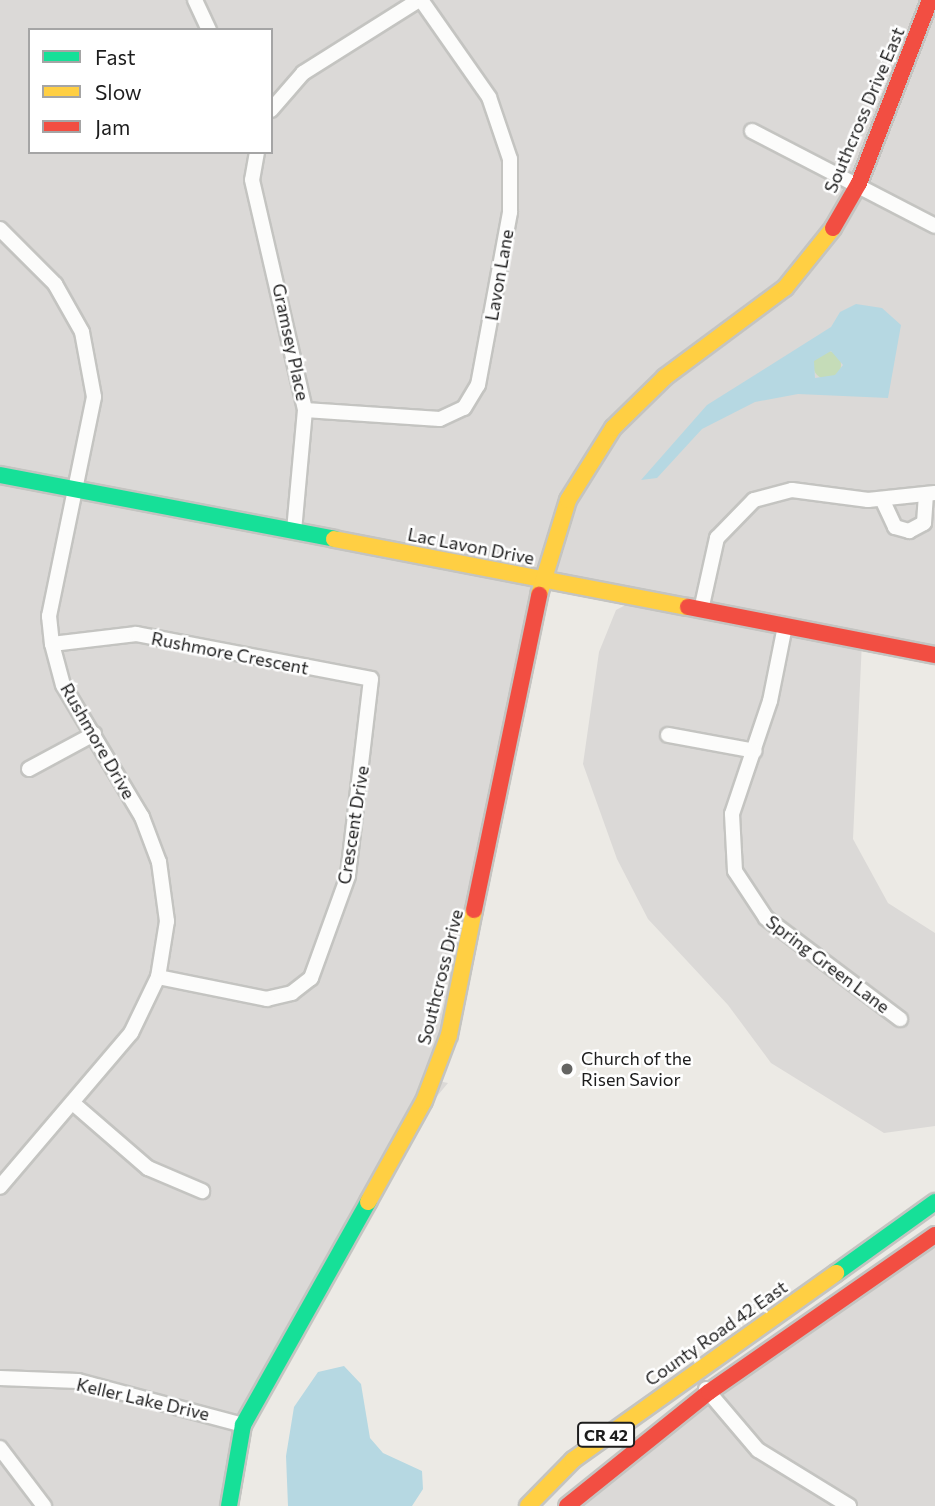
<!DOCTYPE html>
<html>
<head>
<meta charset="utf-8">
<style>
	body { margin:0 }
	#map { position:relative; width:935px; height:1506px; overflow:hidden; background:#eceae5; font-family:Commissioner,sans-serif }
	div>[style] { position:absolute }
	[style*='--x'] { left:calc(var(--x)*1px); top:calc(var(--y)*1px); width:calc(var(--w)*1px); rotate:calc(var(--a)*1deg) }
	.residential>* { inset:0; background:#dbd9d7 }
	.forest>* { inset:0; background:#c5dcb8 }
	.round { border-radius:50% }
	.water>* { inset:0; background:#b6d8e2 }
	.roads { filter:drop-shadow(2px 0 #c4c4c1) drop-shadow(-2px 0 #c4c4c1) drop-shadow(0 2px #c4c4c1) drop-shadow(0 -2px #c4c4c1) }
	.street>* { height:14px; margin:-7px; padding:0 7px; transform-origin:7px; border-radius:7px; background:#fcfcfb }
	.fast>* { height:16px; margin:-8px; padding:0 8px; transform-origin:8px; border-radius:8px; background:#16e098 }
	.slow>* { height:16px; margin:-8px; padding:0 8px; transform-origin:8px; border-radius:8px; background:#ffcf43 }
	.jam>* { height:16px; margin:-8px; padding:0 8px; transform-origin:8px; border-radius:8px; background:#f24e42 }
	.dots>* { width:19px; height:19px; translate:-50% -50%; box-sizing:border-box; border:4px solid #fff; border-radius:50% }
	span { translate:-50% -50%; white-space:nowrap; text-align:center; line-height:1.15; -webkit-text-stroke:5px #fff; paint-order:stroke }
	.shield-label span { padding:2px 5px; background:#fff; border:2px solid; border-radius:5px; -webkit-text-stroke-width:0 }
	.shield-label { font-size:16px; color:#1d1d1d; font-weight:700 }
	.street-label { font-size:18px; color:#1d1d1d }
	.poi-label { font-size:18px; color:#1d1d1d }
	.left { translate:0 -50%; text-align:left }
	.legend { position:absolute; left:28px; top:28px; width:245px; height:126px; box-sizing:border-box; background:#fff; border:2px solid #a5a5a5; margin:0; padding:9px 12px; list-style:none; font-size:21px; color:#1d1d1d }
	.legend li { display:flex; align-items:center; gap:14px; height:35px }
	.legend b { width:35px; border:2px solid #a5a5a5 }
</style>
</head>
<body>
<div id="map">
	<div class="residential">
		<i style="clip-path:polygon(evenodd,0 0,935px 0,935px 655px,862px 641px,853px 839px,888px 903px,935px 933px,935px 1126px,884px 1133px,771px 1063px,728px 1005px,648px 919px,617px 859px,583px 764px,599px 652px,616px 610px,637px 599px,542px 580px,433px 1080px,448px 1083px,404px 1136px,243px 1425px,229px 1506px,0 1506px,0 0,30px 30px,271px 30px,271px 152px,30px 152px,30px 30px)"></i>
		<i style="clip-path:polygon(935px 1237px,935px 1506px,572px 1506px)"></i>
	</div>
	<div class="forest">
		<i class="round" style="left:813px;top:351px;width:28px;height:28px"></i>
	</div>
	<div class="water">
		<i style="clip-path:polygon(evenodd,856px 304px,882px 308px,901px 325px,888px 398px,798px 394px,755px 402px,702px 429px,657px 478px,641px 480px,707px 405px,831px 327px,840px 312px,856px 304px,831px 351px,843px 365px,835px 375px,815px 378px,814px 361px,831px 351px)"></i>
		<i style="clip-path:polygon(344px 1366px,361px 1384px,370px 1438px,383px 1453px,422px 1471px,423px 1489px,412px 1506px,288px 1506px,286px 1456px,294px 1407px,318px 1372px)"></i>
	</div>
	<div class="roads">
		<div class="street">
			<i style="--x:195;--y:0;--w:33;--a:65"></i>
			<i style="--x:271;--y:110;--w:49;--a:-49.1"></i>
			<i style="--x:303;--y:73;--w:137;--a:-32.2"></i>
			<i style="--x:752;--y:131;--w:206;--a:27.4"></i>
			<i style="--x:257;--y:152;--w:28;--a:100"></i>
			<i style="--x:252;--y:180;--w:236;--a:77"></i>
			<i style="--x:305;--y:410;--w:122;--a:95.2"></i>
			<i style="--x:0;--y:229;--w:78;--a:45"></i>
			<i style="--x:55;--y:284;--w:55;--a:60.6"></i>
			<i style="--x:82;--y:332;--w:66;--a:79.5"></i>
			<i style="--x:94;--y:397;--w:224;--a:101.6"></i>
			<i style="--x:49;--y:616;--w:28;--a:84"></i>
			<i style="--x:52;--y:644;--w:42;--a:75"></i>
			<i style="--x:63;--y:685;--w:154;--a:59.1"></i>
			<i style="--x:142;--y:817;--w:48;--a:69.3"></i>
			<i style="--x:159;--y:862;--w:60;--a:82.3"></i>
			<i style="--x:167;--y:921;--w:57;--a:99.1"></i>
			<i style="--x:158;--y:977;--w:62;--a:115.7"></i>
			<i style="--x:131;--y:1033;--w:202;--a:130.4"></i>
			<i style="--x:305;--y:410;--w:135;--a:3.8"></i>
			<i style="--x:440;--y:419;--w:26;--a:-25"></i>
			<i style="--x:464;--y:408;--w:27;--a:-59"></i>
			<i style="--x:478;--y:385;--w:176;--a:-79.5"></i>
			<i style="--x:510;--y:212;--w:53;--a:-90"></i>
			<i style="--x:510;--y:159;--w:65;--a:-108.7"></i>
			<i style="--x:489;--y:97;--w:118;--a:-125"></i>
			<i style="--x:882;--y:499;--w:31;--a:65"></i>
			<i style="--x:895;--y:527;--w:15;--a:16"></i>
			<i style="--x:909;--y:531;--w:17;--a:-28"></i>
			<i style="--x:924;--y:523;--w:28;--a:-86"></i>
			<i style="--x:701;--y:610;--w:74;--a:-77.5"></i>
			<i style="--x:717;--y:538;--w:53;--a:-45.8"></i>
			<i style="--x:754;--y:500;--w:39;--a:-15"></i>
			<i style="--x:792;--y:490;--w:77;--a:7.5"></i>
			<i style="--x:868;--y:500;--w:67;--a:-6"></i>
			<i style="--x:785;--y:626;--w:76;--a:101.3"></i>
			<i style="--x:770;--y:701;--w:119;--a:108.6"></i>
			<i style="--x:732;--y:814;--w:57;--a:87"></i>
			<i style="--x:735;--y:871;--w:56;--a:56.6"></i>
			<i style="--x:766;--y:918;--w:168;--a:37"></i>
			<i style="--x:52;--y:644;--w:85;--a:-6.8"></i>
			<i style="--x:136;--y:634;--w:239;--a:10.8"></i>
			<i style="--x:371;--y:679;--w:198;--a:96.7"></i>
			<i style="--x:348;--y:876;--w:109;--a:109.9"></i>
			<i style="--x:311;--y:978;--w:24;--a:142"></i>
			<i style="--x:292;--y:993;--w:26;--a:167"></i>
			<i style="--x:267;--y:999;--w:111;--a:-168.6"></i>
			<i style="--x:668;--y:735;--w:88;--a:10.4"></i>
			<i style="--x:29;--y:769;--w:74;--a:-28.3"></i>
			<i style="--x:74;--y:1104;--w:98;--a:40.9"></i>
			<i style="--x:148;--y:1168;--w:59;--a:23.1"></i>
			<i style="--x:0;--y:1378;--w:78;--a:2.2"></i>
			<i style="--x:78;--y:1381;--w:171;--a:14.9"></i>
			<i style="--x:706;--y:1389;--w:80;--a:49.6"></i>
			<i style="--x:758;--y:1450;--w:107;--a:31.6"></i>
			<i style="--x:0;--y:1448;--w:73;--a:52.8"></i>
		</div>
		<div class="fast">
			<i style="--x:0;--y:475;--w:340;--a:10.8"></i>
			<i style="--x:836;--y:1273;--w:122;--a:-35.6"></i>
			<i style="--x:229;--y:1506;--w:82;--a:-80.2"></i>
			<i style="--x:243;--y:1425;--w:256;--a:-60.7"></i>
		</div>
		<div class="slow">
			<i style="--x:334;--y:539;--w:360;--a:10.9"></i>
			<i style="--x:539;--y:595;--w:99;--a:-73"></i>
			<i style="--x:568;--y:500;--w:85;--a:-58"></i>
			<i style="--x:613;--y:428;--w:73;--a:-44.4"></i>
			<i style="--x:665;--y:377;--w:149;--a:-36.6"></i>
			<i style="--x:785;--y:288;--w:77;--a:-51.3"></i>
			<i style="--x:368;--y:1202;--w:115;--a:-61"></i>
			<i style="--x:424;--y:1101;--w:71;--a:-69.3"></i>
			<i style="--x:449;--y:1035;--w:127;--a:-78.7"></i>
			<i style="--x:528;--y:1506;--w:64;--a:-45.6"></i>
			<i style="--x:573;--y:1460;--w:323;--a:-35.4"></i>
		</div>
		<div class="jam">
			<i style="--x:833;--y:228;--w:52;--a:-60"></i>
			<i style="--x:859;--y:183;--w:196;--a:-68.8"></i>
			<i style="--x:688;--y:607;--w:252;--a:11"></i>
			<i style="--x:474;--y:910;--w:322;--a:-78.3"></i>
			<i style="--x:567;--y:1506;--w:182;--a:-38.8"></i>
			<i style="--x:709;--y:1392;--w:275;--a:-34.8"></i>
		</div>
	</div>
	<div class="dots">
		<i style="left:567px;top:1069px;background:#656563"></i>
	</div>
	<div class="shield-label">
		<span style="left:606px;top:1435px">CR 42</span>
	</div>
	<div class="street-label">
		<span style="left:864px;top:110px;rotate:-67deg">Southcross Drive East</span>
		<span style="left:499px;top:275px;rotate:-80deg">Lavon Lane</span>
		<span style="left:291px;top:342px;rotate:78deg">Gramsey Place</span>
		<span style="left:471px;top:546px;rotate:11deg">Lac Lavon Drive</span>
		<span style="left:230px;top:653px;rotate:11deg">Rushmore Crescent</span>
		<span style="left:98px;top:741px;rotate:60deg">Rushmore Drive</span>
		<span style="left:353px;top:825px;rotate:-81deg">Crescent Drive</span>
		<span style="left:828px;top:964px;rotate:37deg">Spring Green Lane</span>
		<span style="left:440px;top:977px;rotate:-76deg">Southcross Drive</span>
		<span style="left:716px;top:1333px;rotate:-35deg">County Road 42 East</span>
		<span style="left:143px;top:1399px;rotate:13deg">Keller Lake Drive</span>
	</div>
	<div class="poi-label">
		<span class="left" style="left:581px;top:1069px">Church of the<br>Risen Savior</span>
	</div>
	<ul class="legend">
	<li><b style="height:9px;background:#16e098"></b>Fast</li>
	<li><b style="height:9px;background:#ffcf43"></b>Slow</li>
	<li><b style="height:9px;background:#f24e42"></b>Jam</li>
	</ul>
</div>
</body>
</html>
